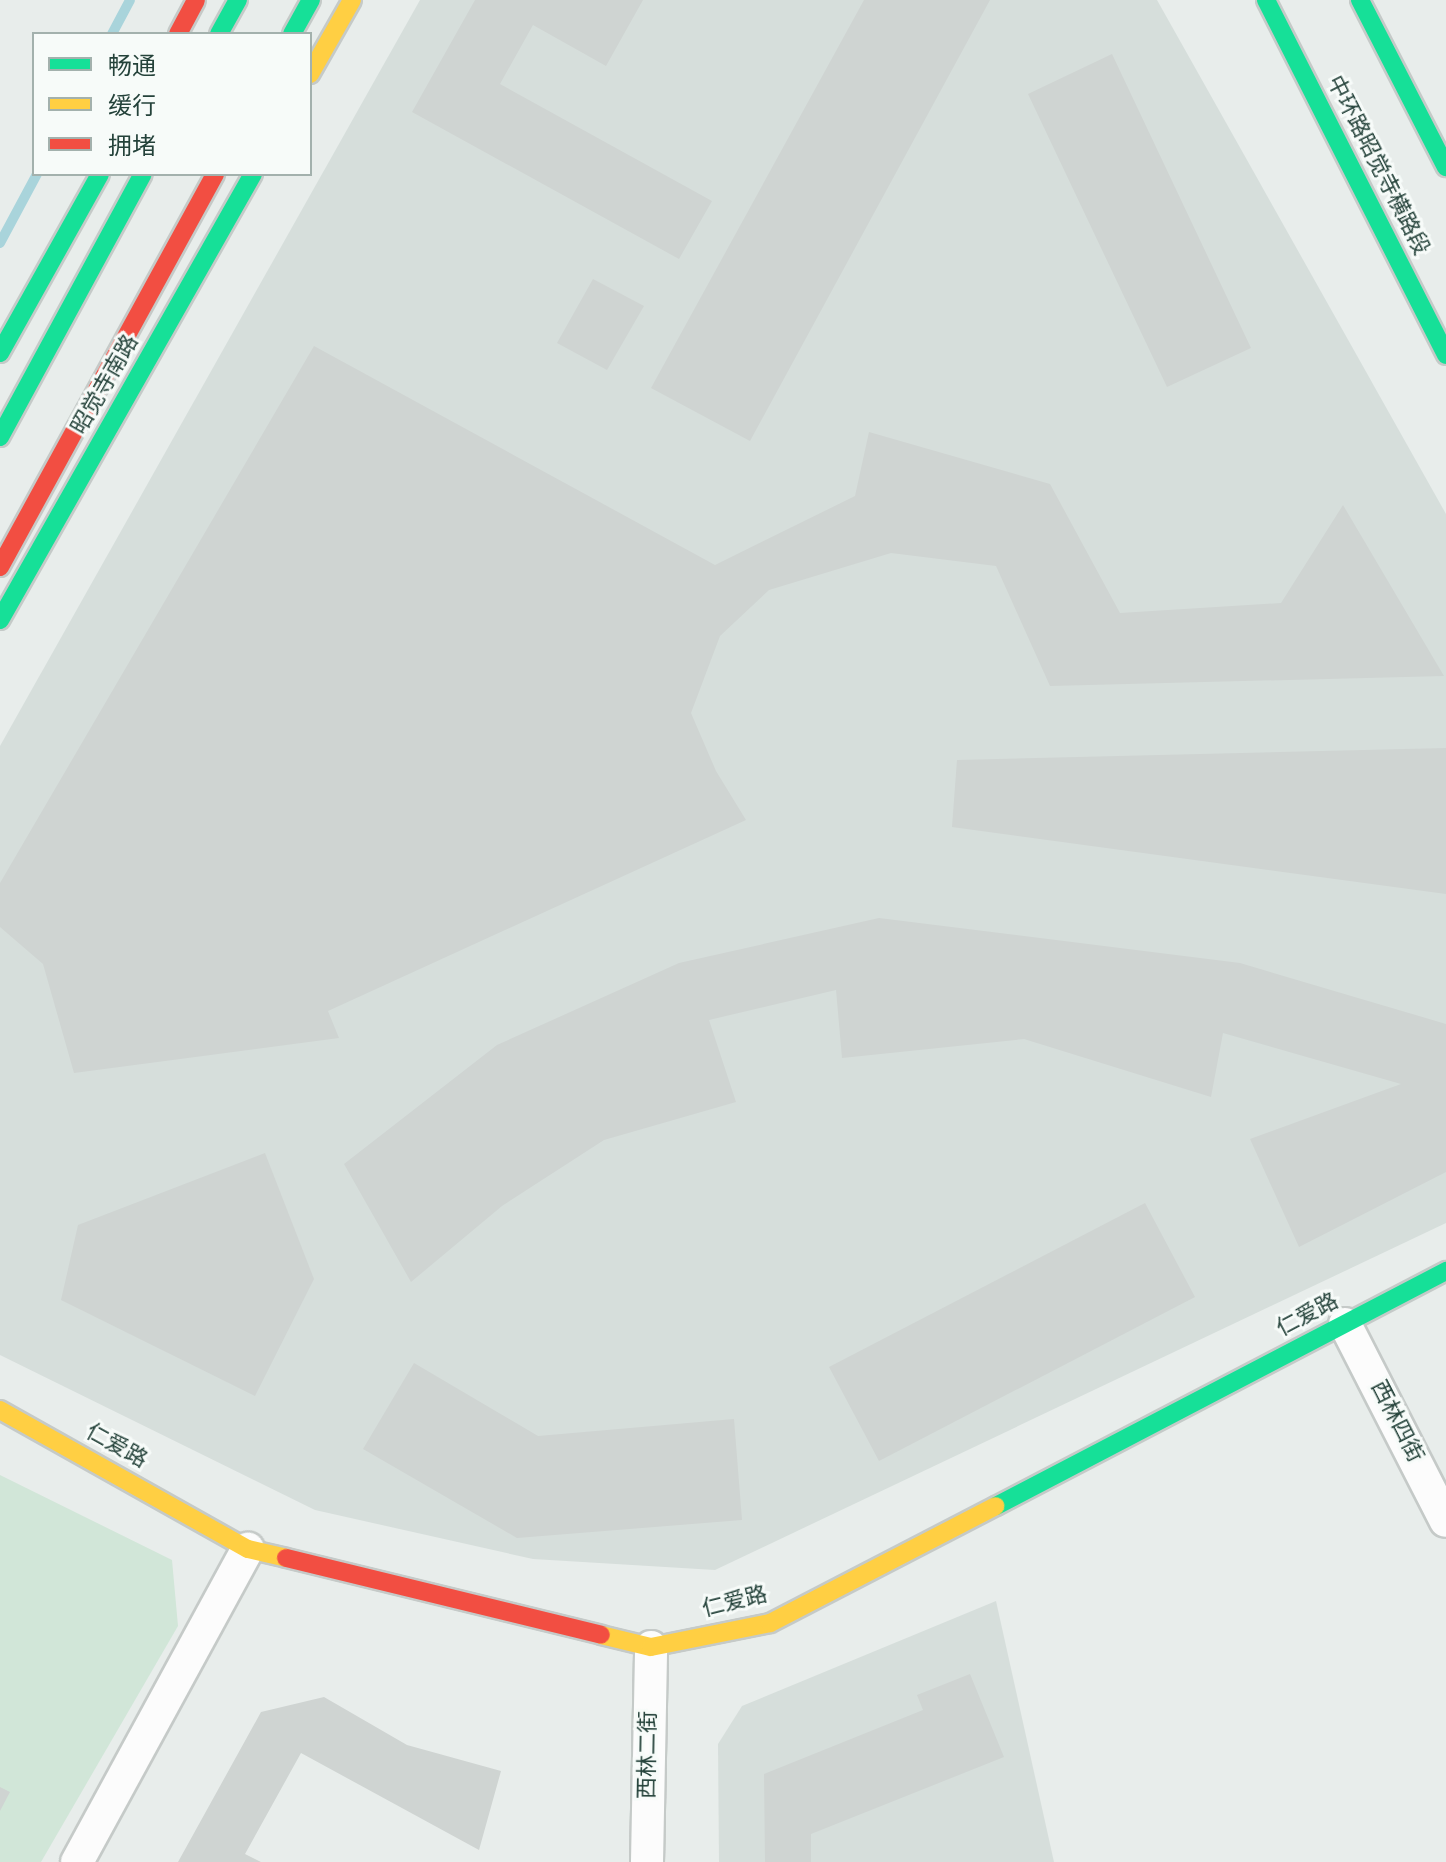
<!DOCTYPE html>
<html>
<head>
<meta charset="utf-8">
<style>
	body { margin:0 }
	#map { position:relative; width:1446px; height:1862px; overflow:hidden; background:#e8edeb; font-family:Overpass,"Noto Sans SC",sans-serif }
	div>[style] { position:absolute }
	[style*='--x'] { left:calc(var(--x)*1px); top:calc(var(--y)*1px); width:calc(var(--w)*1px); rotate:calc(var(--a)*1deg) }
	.built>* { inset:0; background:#d6dedb }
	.green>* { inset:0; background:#d1e6d8 }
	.stream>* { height:10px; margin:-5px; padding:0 5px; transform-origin:5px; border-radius:5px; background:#a9d4db }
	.building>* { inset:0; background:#cfd4d2 }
	.roads { filter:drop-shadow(2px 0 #c5cac8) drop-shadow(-2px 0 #c5cac8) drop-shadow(0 2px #c5cac8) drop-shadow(0 -2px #c5cac8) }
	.street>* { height:32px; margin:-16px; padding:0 16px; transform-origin:16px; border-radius:16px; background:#fcfcfc }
	.fast>* { height:18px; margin:-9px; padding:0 9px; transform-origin:9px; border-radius:9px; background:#16e098 }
	.slow>* { height:18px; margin:-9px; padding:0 9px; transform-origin:9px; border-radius:9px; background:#ffcf43 }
	.jam>* { height:18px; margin:-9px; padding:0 9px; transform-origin:9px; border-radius:9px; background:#f24e42 }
	span { translate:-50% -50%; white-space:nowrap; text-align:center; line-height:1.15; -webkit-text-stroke:6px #f7fbf9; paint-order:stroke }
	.street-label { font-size:22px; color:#24423a }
	.legend { position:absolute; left:32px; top:32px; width:280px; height:144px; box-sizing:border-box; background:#f7fbf9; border:2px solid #a3b1ad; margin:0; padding:10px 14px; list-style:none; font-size:24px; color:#24423a }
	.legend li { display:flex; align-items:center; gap:16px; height:40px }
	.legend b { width:40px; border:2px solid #a3b1ad }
</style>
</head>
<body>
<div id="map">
	<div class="built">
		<i style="clip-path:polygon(420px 0,1157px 0,1446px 514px,1446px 1223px,715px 1570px,533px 1559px,315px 1510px,0 1355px,0 746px)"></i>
		<i style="clip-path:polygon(996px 1601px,1054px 1862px,719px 1862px,718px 1744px,742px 1706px)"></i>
	</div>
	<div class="green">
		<i style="clip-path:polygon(0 1475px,172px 1560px,178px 1626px,41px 1862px,0 1862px)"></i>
	</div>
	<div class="stream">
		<i style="--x:112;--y:34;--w:38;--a:-62"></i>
		<i style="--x:0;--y:243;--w:78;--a:-61.8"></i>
	</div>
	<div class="building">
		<i style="clip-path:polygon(475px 0,643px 0,606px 66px,533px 25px,500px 84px,712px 201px,679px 259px,412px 112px)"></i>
		<i style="clip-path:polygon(864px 0,990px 0,750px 441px,651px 388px)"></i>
		<i style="clip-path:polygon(1112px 54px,1251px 348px,1167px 387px,1028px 94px)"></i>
		<i style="clip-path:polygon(593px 279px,644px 306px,607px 370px,557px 343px)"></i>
		<i style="clip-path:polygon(314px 346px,715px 565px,855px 496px,869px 432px,1050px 484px,1120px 613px,1281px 603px,1343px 505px,1444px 676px,1050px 686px,996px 566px,891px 553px,769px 590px,720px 636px,691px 713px,716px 771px,746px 820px,328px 1011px,339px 1038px,74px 1073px,43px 964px,0 927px,0 883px)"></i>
		<i style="clip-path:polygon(1446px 748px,1446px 894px,952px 827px,957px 760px)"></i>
		<i style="clip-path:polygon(879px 918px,1240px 963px,1446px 1024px,1446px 1172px,1299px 1247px,1250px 1139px,1401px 1084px,1223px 1033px,1211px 1097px,1024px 1039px,842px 1058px,836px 990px,709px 1020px,736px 1102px,604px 1140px,502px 1206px,411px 1282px,344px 1164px,497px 1045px,679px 963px)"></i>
		<i style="clip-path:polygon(265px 1153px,314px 1279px,255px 1396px,61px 1300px,78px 1225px)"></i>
		<i style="clip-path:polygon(1145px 1203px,1195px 1297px,879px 1461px,829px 1367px)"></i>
		<i style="clip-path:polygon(414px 1363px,538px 1436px,734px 1419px,742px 1520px,517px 1538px,363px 1449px)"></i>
		<i style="clip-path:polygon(970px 1674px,1004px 1757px,811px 1834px,811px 1862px,765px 1862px,764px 1774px,923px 1710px,917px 1695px)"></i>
		<i style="clip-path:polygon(324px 1697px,407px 1745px,501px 1771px,479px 1850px,301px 1753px,245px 1854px,261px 1862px,178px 1862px,261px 1712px)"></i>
		<i style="clip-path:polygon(0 1787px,10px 1792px,0 1811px)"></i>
	</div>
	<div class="roads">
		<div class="street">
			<i style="--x:1345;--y:1324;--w:221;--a:62.9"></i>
			<i style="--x:77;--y:1862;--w:357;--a:-61.4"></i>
			<i style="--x:647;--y:1862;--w:215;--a:-88.9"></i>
		</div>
		<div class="fast">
			<i style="--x:1266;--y:0;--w:398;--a:63.1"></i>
			<i style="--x:1360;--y:0;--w:188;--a:62.8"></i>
			<i style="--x:219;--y:34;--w:39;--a:-61"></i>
			<i style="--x:292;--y:34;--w:39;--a:-61"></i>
			<i style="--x:0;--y:353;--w:205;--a:-60.8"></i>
			<i style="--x:0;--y:437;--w:299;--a:-61.5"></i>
			<i style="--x:0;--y:620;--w:513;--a:-60.44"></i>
			<i style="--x:996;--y:1506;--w:508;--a:-27.57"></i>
		</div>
		<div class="slow">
			<i style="--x:310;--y:74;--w:85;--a:-60.4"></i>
			<i style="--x:0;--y:1410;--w:284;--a:29.3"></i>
			<i style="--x:248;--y:1549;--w:39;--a:13"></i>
			<i style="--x:601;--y:1635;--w:51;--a:13.5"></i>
			<i style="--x:651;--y:1647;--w:121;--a:-11.4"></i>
			<i style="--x:770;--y:1623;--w:254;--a:-27.4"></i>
		</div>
		<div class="jam">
			<i style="--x:178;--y:34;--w:38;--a:-62"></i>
			<i style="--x:0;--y:567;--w:448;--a:-61.3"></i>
			<i style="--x:286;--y:1558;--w:324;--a:13.7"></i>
		</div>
	</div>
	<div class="street-label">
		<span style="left:1377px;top:166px;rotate:63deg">中环路昭觉寺横路段</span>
		<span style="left:106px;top:385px;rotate:-60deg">昭觉寺南路</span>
		<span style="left:1308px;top:1316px;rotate:-28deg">仁爱路</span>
		<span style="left:1396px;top:1422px;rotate:63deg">西林四街</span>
		<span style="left:116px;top:1447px;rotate:29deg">仁爱路</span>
		<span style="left:735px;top:1603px;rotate:-14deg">仁爱路</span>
		<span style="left:649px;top:1755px;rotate:-89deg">西林二街</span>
	</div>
	<ul class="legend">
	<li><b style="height:10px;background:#16e098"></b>畅通</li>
	<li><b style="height:10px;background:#ffcf43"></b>缓行</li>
	<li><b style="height:10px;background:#f24e42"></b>拥堵</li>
	</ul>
</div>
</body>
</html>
